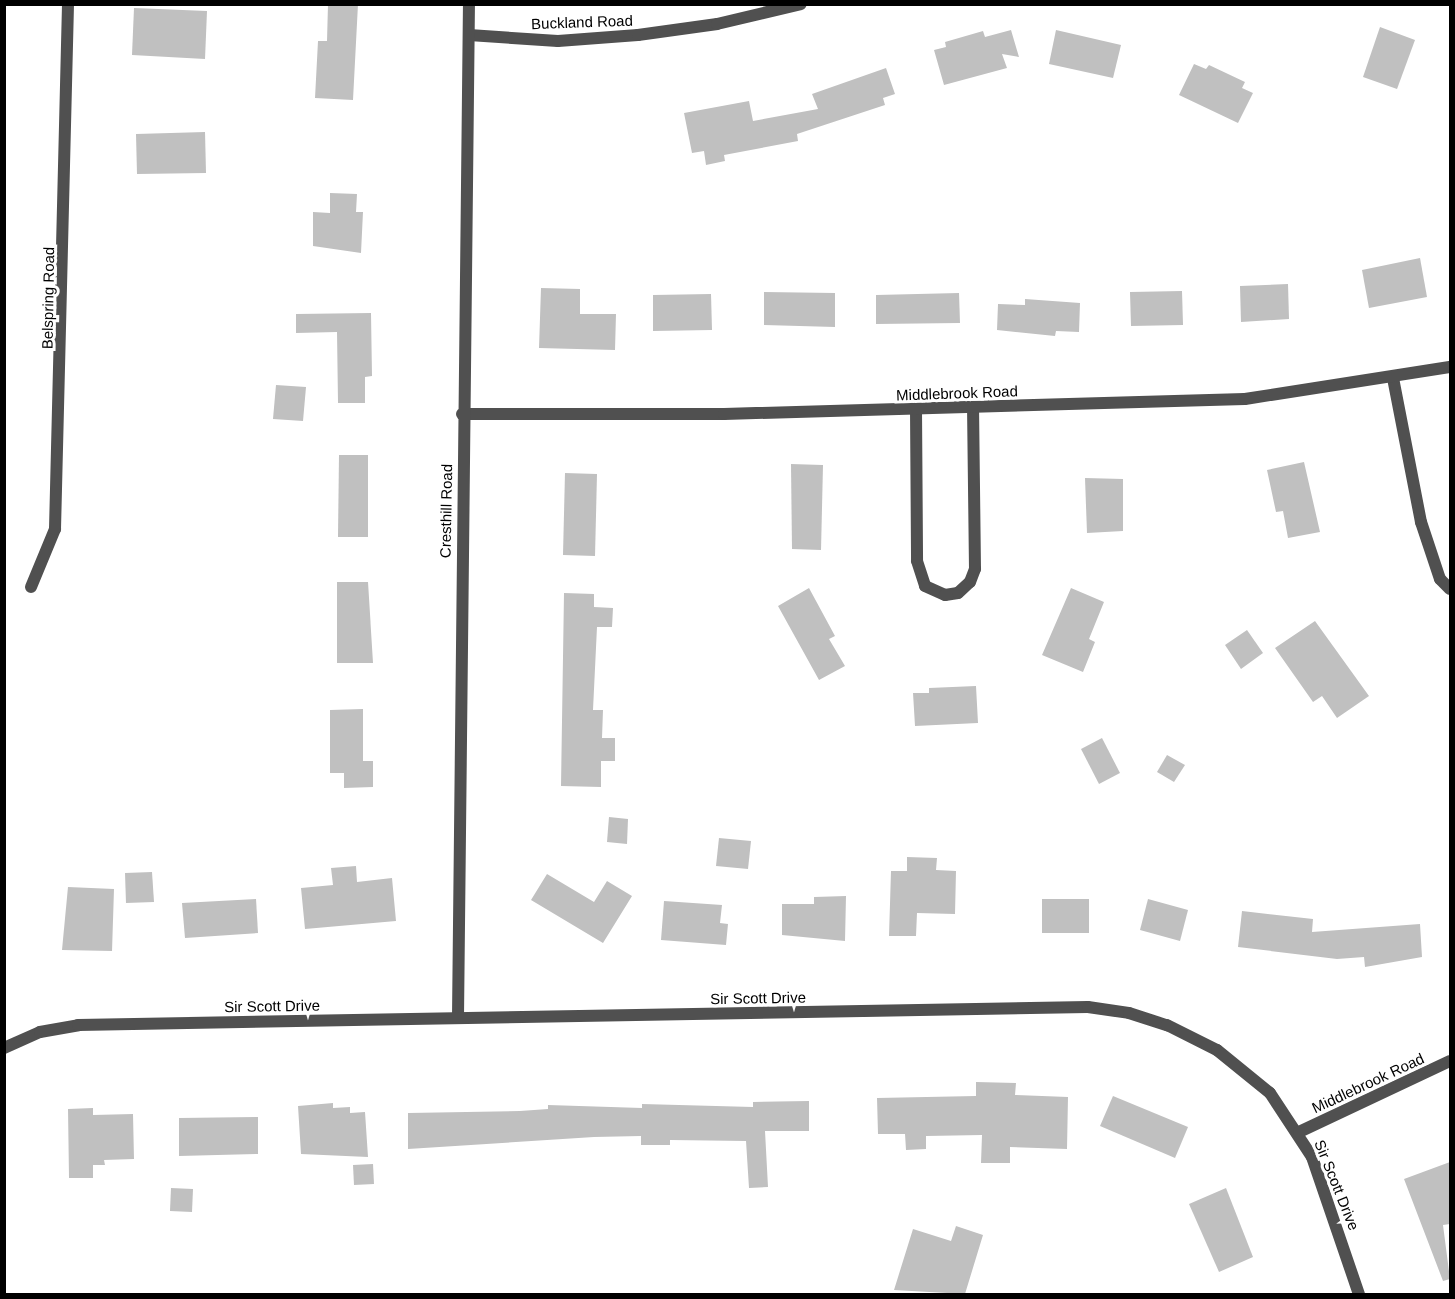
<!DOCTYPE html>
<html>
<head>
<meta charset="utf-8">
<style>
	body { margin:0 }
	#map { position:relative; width:1455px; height:1299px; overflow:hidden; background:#fff; font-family:Arial,sans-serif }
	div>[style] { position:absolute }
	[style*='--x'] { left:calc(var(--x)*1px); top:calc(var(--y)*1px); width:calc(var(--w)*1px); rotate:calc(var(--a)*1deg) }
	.building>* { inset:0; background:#c0c0c0 }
	.minor>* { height:12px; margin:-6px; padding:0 6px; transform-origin:6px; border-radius:6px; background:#505050 }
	span { translate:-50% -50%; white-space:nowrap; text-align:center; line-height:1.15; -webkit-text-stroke:6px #fff; paint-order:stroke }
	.street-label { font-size:15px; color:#000 }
	.frame { position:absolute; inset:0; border:6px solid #000; pointer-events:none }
</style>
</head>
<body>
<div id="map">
	<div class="building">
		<i style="clip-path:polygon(328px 4px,358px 4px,353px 100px,315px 98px,318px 41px,327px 41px)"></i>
		<i style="clip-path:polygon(134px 8px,207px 11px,205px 59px,132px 55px)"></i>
		<i style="clip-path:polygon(1380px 27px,1415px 40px,1397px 89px,1363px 77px)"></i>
		<i style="clip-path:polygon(1011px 30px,1019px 57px,1002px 54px,1007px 68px,944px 85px,934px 50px,946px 47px,945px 42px,983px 31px,985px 37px)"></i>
		<i style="clip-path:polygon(1056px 30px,1121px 45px,1113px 78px,1049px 64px)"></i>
		<i style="clip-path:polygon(1194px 64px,1206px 69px,1209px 65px,1245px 82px,1242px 88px,1253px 93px,1238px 123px,1179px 95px)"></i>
		<i style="clip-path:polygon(886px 68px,895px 94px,883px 98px,885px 105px,797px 134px,798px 141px,724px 155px,725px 161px,706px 165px,704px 151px,692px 153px,684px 113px,749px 101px,753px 121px,818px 109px,812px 94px)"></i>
		<i style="clip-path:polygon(205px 132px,206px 173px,137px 174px,136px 134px)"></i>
		<i style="clip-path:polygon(330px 193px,357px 194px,356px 212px,363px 212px,361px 253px,313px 246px,313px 212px,330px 213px)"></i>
		<i style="clip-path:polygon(1420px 258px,1427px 297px,1369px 308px,1362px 270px)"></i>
		<i style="clip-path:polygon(1288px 284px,1289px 319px,1241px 322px,1240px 286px)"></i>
		<i style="clip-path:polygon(541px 288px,580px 289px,580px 314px,616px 314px,615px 350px,539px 348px)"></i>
		<i style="clip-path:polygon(1182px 291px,1183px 325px,1131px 326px,1130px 292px)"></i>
		<i style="clip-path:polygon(764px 292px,835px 293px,835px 327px,764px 325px)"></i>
		<i style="clip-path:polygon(959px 293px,960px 323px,876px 324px,876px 295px)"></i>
		<i style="clip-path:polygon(711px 294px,712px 330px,653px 331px,653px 295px)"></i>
		<i style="clip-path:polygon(1025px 299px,1080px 303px,1079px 332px,1056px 331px,1055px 336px,997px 330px,998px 304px,1025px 305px)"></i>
		<i style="clip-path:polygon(371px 313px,372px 376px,365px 377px,365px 403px,338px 403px,337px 332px,296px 333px,296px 314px)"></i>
		<i style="clip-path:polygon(276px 385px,306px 387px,303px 421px,273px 419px)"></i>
		<i style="clip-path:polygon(339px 455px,368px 455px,368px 537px,338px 537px)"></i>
		<i style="clip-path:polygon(1304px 462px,1320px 532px,1288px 538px,1283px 511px,1276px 512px,1267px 470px)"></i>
		<i style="clip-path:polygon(791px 464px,823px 465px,821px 550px,792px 549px)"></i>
		<i style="clip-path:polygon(565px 473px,597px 474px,595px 556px,563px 555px)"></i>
		<i style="clip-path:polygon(1085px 478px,1123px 479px,1123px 531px,1087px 533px)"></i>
		<i style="clip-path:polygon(337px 582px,368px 582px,373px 663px,337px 663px)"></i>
		<i style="clip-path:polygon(809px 588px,835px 636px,829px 639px,845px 666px,819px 680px,778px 606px)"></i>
		<i style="clip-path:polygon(1071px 588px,1104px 602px,1089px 639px,1095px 642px,1083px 672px,1042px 655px)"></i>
		<i style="clip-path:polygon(564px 593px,594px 594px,594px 607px,613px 608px,612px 627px,597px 627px,593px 710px,603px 710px,602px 738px,615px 738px,615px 761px,601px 761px,601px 787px,561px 786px)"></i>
		<i style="clip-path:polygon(1315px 621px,1369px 696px,1337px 718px,1322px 696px,1313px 702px,1275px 648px)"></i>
		<i style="clip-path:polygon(1247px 630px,1263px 653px,1241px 669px,1225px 645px)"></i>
		<i style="clip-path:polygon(976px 686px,978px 723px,915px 726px,913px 693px,929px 693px,929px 688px)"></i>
		<i style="clip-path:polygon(363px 709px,363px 761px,373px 761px,373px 787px,344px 788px,344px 773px,330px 773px,330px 710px)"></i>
		<i style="clip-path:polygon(1102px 738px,1120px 773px,1099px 784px,1081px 749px)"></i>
		<i style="clip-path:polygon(1167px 755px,1185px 765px,1174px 782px,1157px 772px)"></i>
		<i style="clip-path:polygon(609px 817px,628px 819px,627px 844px,607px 842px)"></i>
		<i style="clip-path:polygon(719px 838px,751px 841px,748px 869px,716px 866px)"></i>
		<i style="clip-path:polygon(907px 857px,937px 858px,936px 870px,956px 871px,955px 914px,917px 913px,916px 936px,889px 936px,891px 871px,907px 871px)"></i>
		<i style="clip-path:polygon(356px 866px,357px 882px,392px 878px,396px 921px,305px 929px,301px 888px,333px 885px,331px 868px)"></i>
		<i style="clip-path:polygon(152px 872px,154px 902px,126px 903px,125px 873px)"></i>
		<i style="clip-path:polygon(547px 874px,594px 902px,607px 881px,632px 896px,603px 943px,531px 900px)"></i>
		<i style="clip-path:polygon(68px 887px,114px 889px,112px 951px,62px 950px)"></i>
		<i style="clip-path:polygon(846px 896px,845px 941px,782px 935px,782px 904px,814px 904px,814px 897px)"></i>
		<i style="clip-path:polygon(256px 899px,258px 933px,185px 938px,182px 903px)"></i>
		<i style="clip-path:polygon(1042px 899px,1089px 899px,1089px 933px,1042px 933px)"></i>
		<i style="clip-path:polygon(1148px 899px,1188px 910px,1180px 941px,1140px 930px)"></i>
		<i style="clip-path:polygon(664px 901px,722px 905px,720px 923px,728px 924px,726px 945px,661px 940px)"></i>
		<i style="clip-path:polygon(1242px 911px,1313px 919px,1312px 932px,1420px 924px,1422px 957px,1365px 967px,1364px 957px,1337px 959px,1238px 947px)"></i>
		<i style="clip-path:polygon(976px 1082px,1016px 1083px,1015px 1095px,1068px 1097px,1067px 1149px,1010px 1147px,1010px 1163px,981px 1163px,982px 1135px,926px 1136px,926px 1149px,906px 1150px,905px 1134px,878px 1134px,877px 1098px,976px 1096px)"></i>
		<i style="clip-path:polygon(1113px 1096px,1188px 1127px,1175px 1158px,1100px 1126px)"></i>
		<i style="clip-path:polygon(809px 1101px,809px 1131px,765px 1131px,768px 1187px,749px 1188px,746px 1141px,670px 1140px,670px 1145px,641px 1145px,641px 1136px,594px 1137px,408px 1149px,408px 1113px,520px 1111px,548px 1109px,548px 1105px,642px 1108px,642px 1104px,753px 1107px,753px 1102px)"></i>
		<i style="clip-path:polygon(333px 1103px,333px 1108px,350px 1107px,350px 1113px,365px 1112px,368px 1157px,301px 1154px,298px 1106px)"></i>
		<i style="clip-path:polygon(93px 1108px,93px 1115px,133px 1114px,134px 1159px,104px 1160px,105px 1165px,93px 1165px,93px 1178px,69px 1178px,68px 1109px)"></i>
		<i style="clip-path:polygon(258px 1117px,258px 1154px,179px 1156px,179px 1118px)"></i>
		<i style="clip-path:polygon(1450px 1162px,1450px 1224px,1443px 1225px,1450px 1279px,1443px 1281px,1404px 1179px)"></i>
		<i style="clip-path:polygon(373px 1164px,374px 1184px,354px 1185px,353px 1165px)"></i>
		<i style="clip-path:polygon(171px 1188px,193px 1189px,192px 1212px,170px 1211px)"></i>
		<i style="clip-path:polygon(1226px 1188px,1253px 1257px,1219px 1272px,1189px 1204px)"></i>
		<i style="clip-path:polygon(956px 1226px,983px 1235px,965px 1294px,894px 1290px,913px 1229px,951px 1241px)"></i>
	</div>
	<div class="minor">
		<i style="--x:469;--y:35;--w:89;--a:3.9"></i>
		<i style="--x:558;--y:41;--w:80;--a:-4.3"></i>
		<i style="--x:638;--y:35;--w:80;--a:-7.9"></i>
		<i style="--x:717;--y:24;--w:86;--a:-13.4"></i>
		<i style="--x:1393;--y:378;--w:147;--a:79"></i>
		<i style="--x:1421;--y:522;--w:60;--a:71.6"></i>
		<i style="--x:1440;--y:579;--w:14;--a:45"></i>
		<i style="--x:916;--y:409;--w:152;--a:89.6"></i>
		<i style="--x:917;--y:561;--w:26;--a:72"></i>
		<i style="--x:925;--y:586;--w:22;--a:24"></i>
		<i style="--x:945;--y:595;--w:13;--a:-9"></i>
		<i style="--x:958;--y:593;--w:16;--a:-43"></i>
		<i style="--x:970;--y:582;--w:14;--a:-69"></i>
		<i style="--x:975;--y:569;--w:162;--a:-90.7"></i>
		<i style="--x:462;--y:414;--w:262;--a:0"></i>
		<i style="--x:724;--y:414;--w:521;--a:-1.65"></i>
		<i style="--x:1245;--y:399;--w:207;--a:-8.9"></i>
		<i style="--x:31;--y:587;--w:63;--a:-67.5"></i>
		<i style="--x:55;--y:529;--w:525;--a:-88.58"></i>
		<i style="--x:458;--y:1017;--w:1013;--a:-89.38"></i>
		<i style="--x:4;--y:1048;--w:39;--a:-24"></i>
		<i style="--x:40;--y:1032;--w:39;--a:-10"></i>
		<i style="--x:78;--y:1025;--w:1010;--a:-1.02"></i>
		<i style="--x:1088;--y:1007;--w:41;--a:8.3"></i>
		<i style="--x:1129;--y:1013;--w:40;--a:18"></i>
		<i style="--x:1167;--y:1025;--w:56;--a:26.6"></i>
		<i style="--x:1217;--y:1050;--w:68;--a:39.1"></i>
		<i style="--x:1270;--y:1093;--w:77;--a:56.7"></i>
		<i style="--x:1312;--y:1157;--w:145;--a:71.1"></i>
		<i style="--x:1299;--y:1132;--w:167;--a:-25.2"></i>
	</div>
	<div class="street-label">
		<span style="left:582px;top:22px;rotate:-2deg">Buckland Road</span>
		<span style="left:48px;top:298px;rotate:-89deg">Belspring Road</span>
		<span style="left:957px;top:393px;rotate:-2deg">Middlebrook Road</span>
		<span style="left:446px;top:511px;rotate:-89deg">Cresthill Road</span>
		<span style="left:758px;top:998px;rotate:-1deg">Sir Scott Drive</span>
		<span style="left:272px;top:1006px;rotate:-1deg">Sir Scott Drive</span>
		<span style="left:1368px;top:1083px;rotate:-25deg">Middlebrook Road</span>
		<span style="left:1337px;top:1185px;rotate:68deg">Sir Scott Drive</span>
	</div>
	<div class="frame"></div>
</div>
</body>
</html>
